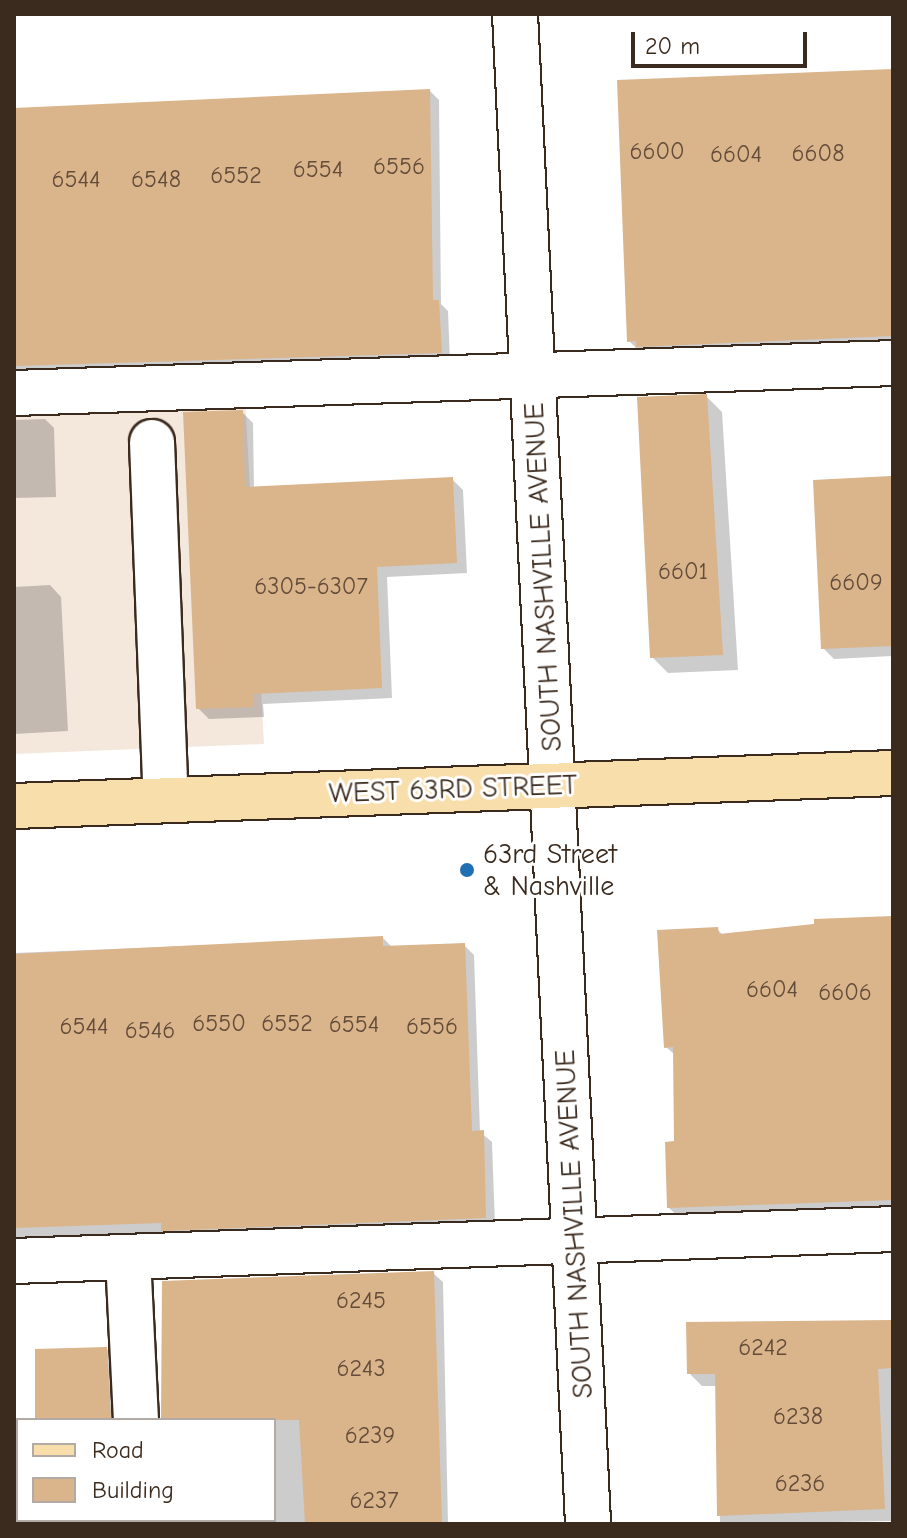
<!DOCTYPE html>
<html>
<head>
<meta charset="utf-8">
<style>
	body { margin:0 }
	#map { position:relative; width:907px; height:1538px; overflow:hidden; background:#fff; font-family:"Comic Neue",sans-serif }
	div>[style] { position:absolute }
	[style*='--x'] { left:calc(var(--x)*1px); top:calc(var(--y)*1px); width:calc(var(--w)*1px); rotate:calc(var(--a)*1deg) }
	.built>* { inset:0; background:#f4e8dc }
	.shadow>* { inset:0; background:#0003 }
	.building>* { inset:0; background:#dab48b }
	.roads { filter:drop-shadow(2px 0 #3b2a1e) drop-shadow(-2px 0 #3b2a1e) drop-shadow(0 2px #3b2a1e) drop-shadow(0 -2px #3b2a1e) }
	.minor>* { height:44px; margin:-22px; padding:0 22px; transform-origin:22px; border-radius:22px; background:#fff }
	.major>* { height:44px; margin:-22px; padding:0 22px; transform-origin:22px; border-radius:22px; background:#f8deab }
	.dots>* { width:22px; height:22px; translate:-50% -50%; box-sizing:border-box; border:4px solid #fff; border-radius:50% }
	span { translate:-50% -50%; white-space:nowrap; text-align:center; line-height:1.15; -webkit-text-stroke:6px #fff; paint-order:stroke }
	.number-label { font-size:24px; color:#634c39 }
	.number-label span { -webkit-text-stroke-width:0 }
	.street-label { font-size:28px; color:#3b2a1e }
	.poi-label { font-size:28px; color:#3b2a1e }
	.left { translate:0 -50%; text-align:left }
	.frame { position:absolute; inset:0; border:16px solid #3b2a1e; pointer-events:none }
	.legend { position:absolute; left:16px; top:1418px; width:260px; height:104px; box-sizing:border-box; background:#fff; border:2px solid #b1aaa5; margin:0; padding:10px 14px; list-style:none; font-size:24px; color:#3b2a1e }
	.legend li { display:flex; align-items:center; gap:16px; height:40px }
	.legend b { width:40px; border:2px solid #b1aaa5 }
	.scale { position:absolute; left:631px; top:32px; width:176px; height:36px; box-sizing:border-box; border:4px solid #3b2a1e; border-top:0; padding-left:10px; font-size:24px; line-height:28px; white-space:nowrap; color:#3b2a1e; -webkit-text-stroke:6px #fff; paint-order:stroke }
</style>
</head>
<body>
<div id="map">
	<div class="built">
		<i style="clip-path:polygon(245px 398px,264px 744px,14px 754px,14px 405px)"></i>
	</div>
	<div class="shadow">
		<i style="clip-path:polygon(893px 70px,893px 346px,639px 351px,629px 341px)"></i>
		<i style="clip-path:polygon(430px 91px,439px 100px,441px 304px,448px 311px,450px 362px,14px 379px,14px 111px)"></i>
		<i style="clip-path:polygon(706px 396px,722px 412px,738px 670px,668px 673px,652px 657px)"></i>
		<i style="clip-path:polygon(242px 412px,253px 423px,254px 489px,452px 479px,463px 490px,467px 573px,387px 577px,392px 698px,263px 704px,264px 717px,209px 719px,198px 708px)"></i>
		<i style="clip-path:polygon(45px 419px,54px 428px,56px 497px,14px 498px,14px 420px)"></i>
		<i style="clip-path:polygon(893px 478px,893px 656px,834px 659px,823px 648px,815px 482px)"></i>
		<i style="clip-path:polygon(50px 585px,61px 597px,68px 731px,14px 734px,14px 587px)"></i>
		<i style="clip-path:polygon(893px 918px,893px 1213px,682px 1220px,669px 1208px,676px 1143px,675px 1055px,666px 1047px,717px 929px,724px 936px)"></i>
		<i style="clip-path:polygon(383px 938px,392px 947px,464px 945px,474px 955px,480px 1132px,492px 1142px,495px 1227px,172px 1239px,165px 1232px,14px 1240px,14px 953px)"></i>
		<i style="clip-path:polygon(893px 1255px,893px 1314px,891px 1256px)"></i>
		<i style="clip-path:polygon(433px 1273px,443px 1282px,448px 1524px,167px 1524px,166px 1520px,274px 1520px,274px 1420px,163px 1420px)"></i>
		<i style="clip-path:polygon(893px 1322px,893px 1521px,720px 1524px,717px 1386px,702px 1386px,689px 1373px)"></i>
		<i style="clip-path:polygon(107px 1349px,116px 1358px,119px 1420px,38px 1420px)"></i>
		<i style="clip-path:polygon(14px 1425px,18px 1520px,129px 1520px,127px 1524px,14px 1524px)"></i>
	</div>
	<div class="building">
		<i style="clip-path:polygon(893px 69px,893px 336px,636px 347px,636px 341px,627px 342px,617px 80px)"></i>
		<i style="clip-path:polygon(430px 89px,433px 300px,439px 300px,442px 353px,14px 366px,14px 108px)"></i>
		<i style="clip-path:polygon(707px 394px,723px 655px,650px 658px,637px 397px)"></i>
		<i style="clip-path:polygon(243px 410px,245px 487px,453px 477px,457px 563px,377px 567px,382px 688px,253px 694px,254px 707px,196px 709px,183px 412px)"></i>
		<i style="clip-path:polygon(891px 476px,893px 646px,821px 649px,813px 480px)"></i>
		<i style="clip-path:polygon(893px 916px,893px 1200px,667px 1208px,665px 1142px,674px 1141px,673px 1047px,664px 1048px,657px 930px,718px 927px,719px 934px,814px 924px,814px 919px)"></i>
		<i style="clip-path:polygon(383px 936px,383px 946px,465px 943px,472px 1131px,484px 1130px,486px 1218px,161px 1231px,161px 1223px,14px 1228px,14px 954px)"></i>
		<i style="clip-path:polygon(434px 1271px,442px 1524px,305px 1524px,299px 1420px,161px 1420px,162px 1281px)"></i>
		<i style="clip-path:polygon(893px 1320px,893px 1368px,878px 1369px,885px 1509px,717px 1516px,715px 1374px,687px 1374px,686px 1322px)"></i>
		<i style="clip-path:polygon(107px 1347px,111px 1420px,35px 1420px,35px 1349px)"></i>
	</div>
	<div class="roads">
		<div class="minor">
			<i style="--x:515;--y:14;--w:1512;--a:87.23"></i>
			<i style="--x:14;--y:393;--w:880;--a:-1.95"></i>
			<i style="--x:152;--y:442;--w:358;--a:87.8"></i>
			<i style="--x:128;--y:1257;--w:163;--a:87.2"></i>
			<i style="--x:14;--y:1261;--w:880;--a:-2.08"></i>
			<i style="--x:140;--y:1520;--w:4;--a:90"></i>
		</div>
		<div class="major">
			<i style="--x:14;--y:806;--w:880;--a:-2.15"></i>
		</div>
	</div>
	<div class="dots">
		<i style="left:467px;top:870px;background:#1f6fb2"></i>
	</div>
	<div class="number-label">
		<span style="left:657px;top:152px">6600</span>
		<span style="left:818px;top:154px">6608</span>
		<span style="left:736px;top:155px">6604</span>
		<span style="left:399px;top:167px">6556</span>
		<span style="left:318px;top:170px">6554</span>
		<span style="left:236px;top:176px">6552</span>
		<span style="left:76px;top:180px">6544</span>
		<span style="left:156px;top:180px">6548</span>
		<span style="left:683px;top:572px">6601</span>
		<span style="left:856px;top:583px">6609</span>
		<span style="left:311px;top:587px">6305-6307</span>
		<span style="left:772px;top:990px">6604</span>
		<span style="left:845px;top:993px">6606</span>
		<span style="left:219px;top:1024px">6550</span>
		<span style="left:287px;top:1024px">6552</span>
		<span style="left:354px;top:1025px">6554</span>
		<span style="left:84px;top:1027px">6544</span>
		<span style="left:432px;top:1027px">6556</span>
		<span style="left:150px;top:1031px">6546</span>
		<span style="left:361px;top:1301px">6245</span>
		<span style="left:763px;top:1348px">6242</span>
		<span style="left:361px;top:1369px">6243</span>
		<span style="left:798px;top:1417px">6238</span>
		<span style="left:370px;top:1436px">6239</span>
		<span style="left:800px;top:1484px">6236</span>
		<span style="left:374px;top:1501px">6237</span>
	</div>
	<div class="street-label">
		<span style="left:543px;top:577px;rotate:-93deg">SOUTH NASHVILLE AVENUE</span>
		<span style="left:453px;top:789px;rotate:-2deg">WEST 63RD STREET</span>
		<span style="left:574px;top:1224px;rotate:-93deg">SOUTH NASHVILLE AVENUE</span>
	</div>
	<div class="poi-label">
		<span class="left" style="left:483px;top:870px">63rd Street<br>&amp; Nashville</span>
	</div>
	<div class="frame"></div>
	<ul class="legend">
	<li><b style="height:10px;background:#f8deab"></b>Road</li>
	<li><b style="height:22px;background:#dab48b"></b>Building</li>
	</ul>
	<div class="scale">20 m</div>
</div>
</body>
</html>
